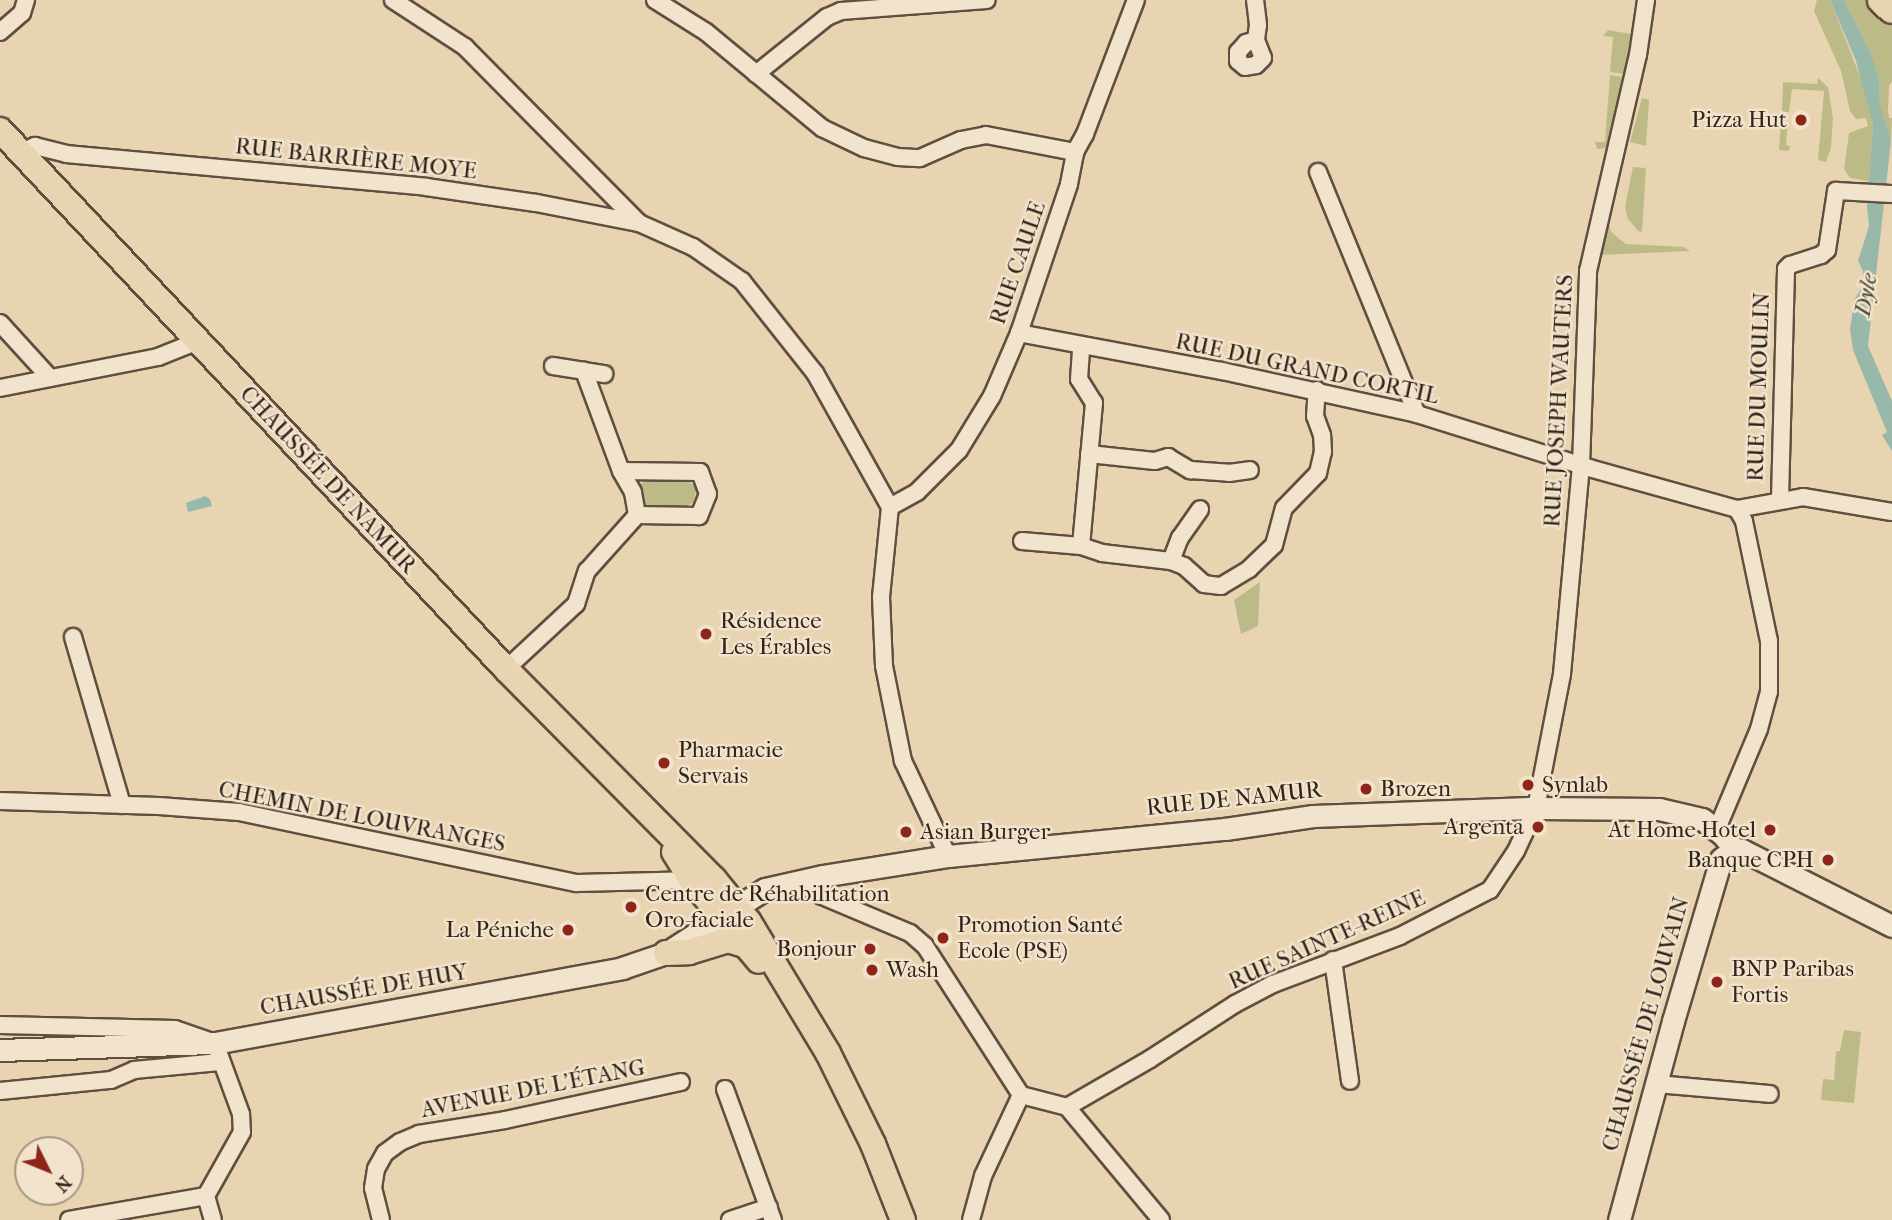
<!DOCTYPE html>
<html>
<head>
<meta charset="utf-8">
<style>
	body { margin:0 }
	#map { position:relative; width:1892px; height:1220px; overflow:hidden; background:#e9d4b1; font-family:"IM FELL French Canon",serif }
	div>[style] { position:absolute }
	[style*='--x'] { left:calc(var(--x)*1px); top:calc(var(--y)*1px); width:calc(var(--w)*1px); rotate:calc(var(--a)*1deg) }
	.green>* { inset:0; background:#bcbb87 }
	.water>* { inset:0; background:#98b8a9 }
	.roads { filter:drop-shadow(2px 0 #604f40) drop-shadow(-2px 0 #604f40) drop-shadow(0 2px #604f40) drop-shadow(0 -2px #604f40) }
	.street>* { height:16px; margin:-8px; padding:0 8px; transform-origin:8px; border-radius:8px; background:#f1e3cc }
	.secondary>* { height:21px; margin:-10.5px; padding:0 10.5px; transform-origin:10.5px; border-radius:10.5px; background:#f1e3cc }
	.primary>* { height:24px; margin:-12px; padding:0 12px; transform-origin:12px; border-radius:12px; background:#e9d4b1 }
	.highway>* { height:28px; margin:-14px; padding:0 14px; transform-origin:14px; border-radius:14px; background:#e9d4b1 }
	.dots>* { width:19px; height:19px; translate:-50% -50%; box-sizing:border-box; border:4px solid #f1e3cc; border-radius:50% }
	span { translate:-50% -50%; white-space:nowrap; text-align:center; line-height:1.15; -webkit-text-stroke:5px #f1e3cc; paint-order:stroke }
	.poi-label { font-size:23px; color:#32231b }
	.right { translate:-100% -50%; text-align:right }
	.left { translate:0 -50%; text-align:left }
	.street-label { font-size:23px; color:#32231b }
	.water-label { font-size:24px; color:#4c483e; font-style:italic }
	.north { position:absolute; left:14px; top:1136px; width:70px; height:70px; box-sizing:border-box; background:#f1e3cc; border:2px solid #a59685; border-radius:50%; rotate:133deg; font-size:19px; font-weight:700; line-height:28px; text-align:center; color:#32231b }
	.north::after { content:''; display:block; margin:auto; width:24px; height:32px; background:#8f2418; clip-path:polygon(50% 0,100% 100%,50% 72%,0 100%) }
</style>
</head>
<body>
<div id="map">
	<div class="green">
		<i style="clip-path:polygon(1817px 0,1830px 0,1863px 84px,1873px 125px,1869px 181px,1850px 178px,1844px 169px,1849px 133px,1868px 126px,1866px 118px,1856px 119px,1850px 111px,1841px 71px,1814px 11px)"></i>
		<i style="clip-path:polygon(1844px 0,1870px 0,1892px 24px,1892px 82px,1889px 85px,1888px 111px,1889px 118px,1892px 118px,1891px 141px,1880px 104px,1879px 78px,1871px 53px)"></i>
		<i style="clip-path:polygon(1608px 30px,1631px 34px,1625px 74px,1610px 72px,1613px 37px,1603px 36px)"></i>
		<i style="clip-path:polygon(1610px 75px,1624px 77px,1606px 148px,1597px 149px,1595px 142px,1605px 142px)"></i>
		<i style="clip-path:polygon(1818px 78px,1828px 87px,1833px 118px,1831px 148px,1826px 162px,1818px 160px,1824px 91px,1792px 89px,1789px 112px,1782px 112px,1783px 82px,1817px 84px)"></i>
		<i style="clip-path:polygon(1642px 98px,1649px 100px,1646px 146px,1630px 142px)"></i>
		<i style="clip-path:polygon(1781px 122px,1788px 123px,1786px 145px,1790px 146px,1789px 151px,1779px 150px)"></i>
		<i style="clip-path:polygon(1633px 167px,1646px 168px,1642px 232px,1638px 231px,1628px 219px,1625px 207px)"></i>
		<i style="clip-path:polygon(1607px 216px,1611px 232px,1626px 244px,1684px 247px,1690px 251px,1600px 255px)"></i>
		<i style="clip-path:polygon(649px 477px,685px 478px,697px 488px,693px 502px,686px 507px,650px 509px,642px 502px,638px 493px,640px 485px)"></i>
		<i style="clip-path:polygon(1260px 582px,1258px 626px,1241px 634px,1234px 600px)"></i>
		<i style="clip-path:polygon(1844px 1030px,1861px 1032px,1854px 1103px,1821px 1100px,1823px 1079px,1834px 1080px,1836px 1051px,1840px 1051px)"></i>
	</div>
	<div class="water">
		<i style="clip-path:polygon(1830px 0,1844px 0,1871px 53px,1879px 78px,1880px 104px,1891px 141px,1868px 346px,1892px 401px,1892px 451px,1882px 435px,1887px 432px,1853px 350px,1850px 330px,1854px 300px,1863px 286px,1863px 271px,1858px 261px,1869px 226px,1867px 207px,1873px 125px,1856px 61px)"></i>
		<i style="clip-path:polygon(205px 496px,210px 499px,212px 506px,188px 512px,186px 503px)"></i>
	</div>
	<div class="roads">
		<div class="street">
			<i style="--x:393;--y:0;--w:86;--a:33.1"></i>
			<i style="--x:465;--y:47;--w:247;--a:45.3"></i>
			<i style="--x:639;--y:223;--w:59;--a:24"></i>
			<i style="--x:693;--y:247;--w:60;--a:34.8"></i>
			<i style="--x:742;--y:281;--w:117;--a:51.6"></i>
			<i style="--x:815;--y:373;--w:154;--a:60.8"></i>
			<i style="--x:890;--y:507;--w:90;--a:95.7"></i>
			<i style="--x:881;--y:597;--w:69;--a:87.5"></i>
			<i style="--x:884;--y:666;--w:97;--a:78.7"></i>
			<i style="--x:903;--y:761;--w:105;--a:64.7"></i>
			<i style="--x:655;--y:0;--w:60;--a:32.1"></i>
			<i style="--x:706;--y:32;--w:151;--a:39.6"></i>
			<i style="--x:822;--y:128;--w:47;--a:25.5"></i>
			<i style="--x:864;--y:148;--w:35;--a:15"></i>
			<i style="--x:898;--y:157;--w:22;--a:3"></i>
			<i style="--x:920;--y:158;--w:45;--a:-23.7"></i>
			<i style="--x:961;--y:140;--w:25;--a:-11"></i>
			<i style="--x:986;--y:135;--w:91;--a:10.8"></i>
			<i style="--x:1255;--y:0;--w:25;--a:83"></i>
			<i style="--x:1258;--y:25;--w:15;--a:98"></i>
			<i style="--x:1256;--y:40;--w:19;--a:69"></i>
			<i style="--x:1263;--y:58;--w:10;--a:135"></i>
			<i style="--x:1256;--y:65;--w:11;--a:170"></i>
			<i style="--x:1245;--y:67;--w:9;--a:-139"></i>
			<i style="--x:1238;--y:61;--w:9;--a:-90"></i>
			<i style="--x:1238;--y:52;--w:12;--a:-48"></i>
			<i style="--x:1246;--y:43;--w:10;--a:-17"></i>
			<i style="--x:0;--y:32;--w:29;--a:-41"></i>
			<i style="--x:22;--y:13;--w:14;--a:-73"></i>
			<i style="--x:756;--y:74;--w:91;--a:-38.8"></i>
			<i style="--x:827;--y:17;--w:15;--a:-23"></i>
			<i style="--x:841;--y:11;--w:146;--a:-4.3"></i>
			<i style="--x:21;--y:153;--w:16;--a:-27"></i>
			<i style="--x:35;--y:146;--w:32;--a:14"></i>
			<i style="--x:66;--y:154;--w:362;--a:5.2"></i>
			<i style="--x:426;--y:187;--w:111;--a:8.3"></i>
			<i style="--x:536;--y:203;--w:105;--a:11"></i>
			<i style="--x:1318;--y:172;--w:261;--a:67.8"></i>
			<i style="--x:0;--y:323;--w:74;--a:47.7"></i>
			<i style="--x:1019;--y:333;--w:207;--a:10.6"></i>
			<i style="--x:1222;--y:371;--w:200;--a:12.4"></i>
			<i style="--x:1417;--y:414;--w:180;--a:17.4"></i>
			<i style="--x:1589;--y:468;--w:154;--a:15.5"></i>
			<i style="--x:1737;--y:509;--w:67;--a:-10.3"></i>
			<i style="--x:1803;--y:497;--w:90;--a:9.6"></i>
			<i style="--x:553;--y:366;--w:52;--a:8.9"></i>
			<i style="--x:0;--y:388;--w:161;--a:-11.1"></i>
			<i style="--x:158;--y:357;--w:43;--a:-21.8"></i>
			<i style="--x:1089;--y:454;--w:66;--a:6.1"></i>
			<i style="--x:1155;--y:461;--w:14;--a:-17"></i>
			<i style="--x:1168;--y:457;--w:26;--a:31"></i>
			<i style="--x:1190;--y:470;--w:39;--a:4"></i>
			<i style="--x:1229;--y:473;--w:21;--a:-8"></i>
			<i style="--x:621;--y:471;--w:79;--a:0.7"></i>
			<i style="--x:700;--y:472;--w:23;--a:70"></i>
			<i style="--x:708;--y:494;--w:24;--a:112"></i>
			<i style="--x:699;--y:516;--w:62;--a:-179.1"></i>
			<i style="--x:1780;--y:499;--w:230;--a:-88.5"></i>
			<i style="--x:1786;--y:269;--w:6;--a:-45"></i>
			<i style="--x:1790;--y:265;--w:33;--a:-18"></i>
			<i style="--x:1821;--y:255;--w:8;--a:-40"></i>
			<i style="--x:1827;--y:250;--w:60;--a:-81.3"></i>
			<i style="--x:1836;--y:191;--w:56;--a:3.1"></i>
			<i style="--x:890;--y:507;--w:31;--a:-29"></i>
			<i style="--x:917;--y:492;--w:59;--a:-45"></i>
			<i style="--x:959;--y:450;--w:63;--a:-58.6"></i>
			<i style="--x:992;--y:396;--w:69;--a:-66.8"></i>
			<i style="--x:1019;--y:333;--w:157;--a:-71.4"></i>
			<i style="--x:1069;--y:184;--w:33;--a:-79"></i>
			<i style="--x:1075;--y:152;--w:21;--a:-61"></i>
			<i style="--x:1085;--y:134;--w:143;--a:-69.2"></i>
			<i style="--x:1022;--y:541;--w:59;--a:4.8"></i>
			<i style="--x:1081;--y:546;--w:22;--a:18"></i>
			<i style="--x:1102;--y:553;--w:69;--a:6.6"></i>
			<i style="--x:1171;--y:561;--w:14;--a:21"></i>
			<i style="--x:1184;--y:566;--w:27;--a:42"></i>
			<i style="--x:1204;--y:584;--w:17;--a:7"></i>
			<i style="--x:1221;--y:586;--w:33;--a:-31"></i>
			<i style="--x:1249;--y:569;--w:35;--a:-44"></i>
			<i style="--x:1274;--y:545;--w:38;--a:-75"></i>
			<i style="--x:1284;--y:508;--w:49;--a:-45.8"></i>
			<i style="--x:1318;--y:473;--w:22;--a:-77"></i>
			<i style="--x:1323;--y:452;--w:17;--a:-93"></i>
			<i style="--x:1322;--y:435;--w:20;--a:-110"></i>
			<i style="--x:1315;--y:416;--w:26;--a:-86"></i>
			<i style="--x:1081;--y:546;--w:144;--a:-84.8"></i>
			<i style="--x:1094;--y:403;--w:28;--a:-122"></i>
			<i style="--x:1079;--y:379;--w:32;--a:-86"></i>
			<i style="--x:1171;--y:561;--w:25;--a:-69"></i>
			<i style="--x:1180;--y:538;--w:35;--a:-55"></i>
			<i style="--x:73;--y:637;--w:175;--a:73.7"></i>
			<i style="--x:506;--y:669;--w:96;--a:-42.9"></i>
			<i style="--x:576;--y:604;--w:35;--a:-72"></i>
			<i style="--x:587;--y:571;--w:75;--a:-48.2"></i>
			<i style="--x:637;--y:515;--w:23;--a:-100"></i>
			<i style="--x:633;--y:492;--w:24;--a:-120"></i>
			<i style="--x:621;--y:471;--w:107;--a:-110.3"></i>
			<i style="--x:0;--y:801;--w:159;--a:1.8"></i>
			<i style="--x:159;--y:806;--w:80;--a:4.3"></i>
			<i style="--x:239;--y:812;--w:345;--a:11.9"></i>
			<i style="--x:577;--y:883;--w:120;--a:-1.4"></i>
			<i style="--x:1717;--y:829;--w:108;--a:-67.2"></i>
			<i style="--x:1759;--y:729;--w:38;--a:-75"></i>
			<i style="--x:1769;--y:692;--w:51;--a:-90"></i>
			<i style="--x:1769;--y:641;--w:123;--a:-101.8"></i>
			<i style="--x:1744;--y:521;--w:14;--a:-120"></i>
			<i style="--x:796;--y:881;--w:30;--a:30"></i>
			<i style="--x:822;--y:896;--w:95;--a:22.8"></i>
			<i style="--x:910;--y:933;--w:20;--a:41"></i>
			<i style="--x:925;--y:946;--w:177;--a:57.2"></i>
			<i style="--x:1021;--y:1095;--w:48;--a:14.6"></i>
			<i style="--x:1067;--y:1107;--w:147;--a:50.2"></i>
			<i style="--x:1333;--y:960;--w:122;--a:82"></i>
			<i style="--x:0;--y:1025;--w:175;--a:1.3"></i>
			<i style="--x:175;--y:1029;--w:42;--a:19.3"></i>
			<i style="--x:215;--y:1043;--w:76;--a:69.9"></i>
			<i style="--x:241;--y:1114;--w:18;--a:87"></i>
			<i style="--x:242;--y:1132;--w:73;--a:119.4"></i>
			<i style="--x:206;--y:1196;--w:139;--a:170.1"></i>
			<i style="--x:1656;--y:1084;--w:114;--a:5"></i>
			<i style="--x:725;--y:1089;--w:140;--a:69.9"></i>
			<i style="--x:0;--y:1091;--w:112;--a:-5.7"></i>
			<i style="--x:111;--y:1080;--w:25;--a:-23"></i>
			<i style="--x:134;--y:1070;--w:86;--a:-5.3"></i>
			<i style="--x:1067;--y:1107;--w:96;--a:-30"></i>
			<i style="--x:1150;--y:1059;--w:101;--a:-32.9"></i>
			<i style="--x:1235;--y:1004;--w:43;--a:-27.8"></i>
			<i style="--x:1273;--y:984;--w:136;--a:-20.7"></i>
			<i style="--x:1400;--y:936;--w:101;--a:-27.1"></i>
			<i style="--x:1490;--y:890;--w:47;--a:-56.3"></i>
			<i style="--x:1516;--y:851;--w:47;--a:-65.1"></i>
			<i style="--x:1536;--y:808;--w:136;--a:-79"></i>
			<i style="--x:1562;--y:674;--w:210;--a:-84.8"></i>
			<i style="--x:1581;--y:465;--w:194;--a:-87.9"></i>
			<i style="--x:1588;--y:271;--w:222;--a:-77"></i>
			<i style="--x:1638;--y:55;--w:56;--a:-81.7"></i>
			<i style="--x:206;--y:1196;--w:25;--a:74"></i>
			<i style="--x:381;--y:1220;--w:33;--a:-104"></i>
			<i style="--x:373;--y:1188;--w:19;--a:-81"></i>
			<i style="--x:376;--y:1169;--w:18;--a:-61"></i>
			<i style="--x:385;--y:1153;--w:19;--a:-36"></i>
			<i style="--x:400;--y:1142;--w:21;--a:-23"></i>
			<i style="--x:419;--y:1134;--w:87;--a:-9.2"></i>
			<i style="--x:505;--y:1120;--w:180;--a:-12.2"></i>
			<i style="--x:730;--y:1220;--w:41;--a:-18.4"></i>
			<i style="--x:971;--y:1220;--w:46;--a:-74.7"></i>
			<i style="--x:983;--y:1176;--w:89;--a:-64.9"></i>
		</div>
		<div class="secondary">
			<i style="--x:1734;--y:849;--w:8;--a:7"></i>
			<i style="--x:1742;--y:850;--w:168;--a:26.9"></i>
			<i style="--x:0;--y:1050;--w:215;--a:-1.9"></i>
			<i style="--x:215;--y:1043;--w:414;--a:-10.4"></i>
			<i style="--x:622;--y:968;--w:46;--a:-18.8"></i>
			<i style="--x:666;--y:953;--w:118;--a:-32.9"></i>
			<i style="--x:765;--y:889;--w:58;--a:-12.8"></i>
			<i style="--x:822;--y:876;--w:128;--a:-9"></i>
			<i style="--x:948;--y:856;--w:278;--a:-5.6"></i>
			<i style="--x:1225;--y:829;--w:89;--a:-8.4"></i>
			<i style="--x:1313;--y:816;--w:223;--a:-2.1"></i>
			<i style="--x:1536;--y:808;--w:123;--a:0.5"></i>
			<i style="--x:1659;--y:809;--w:44;--a:13.1"></i>
			<i style="--x:1702;--y:819;--w:25;--a:37"></i>
			<i style="--x:1722;--y:834;--w:19;--a:51"></i>
			<i style="--x:1619;--y:1220;--w:206;--a:-74.8"></i>
			<i style="--x:1673;--y:1021;--w:169;--a:-73.5"></i>
			<i style="--x:1721;--y:859;--w:16;--a:-38"></i>
		</div>
		<div class="primary">
			<i style="--x:0;--y:130;--w:739;--a:46.81"></i>
			<i style="--x:506;--y:669;--w:296;--a:45.3"></i>
			<i style="--x:714;--y:879;--w:55;--a:50.9"></i>
			<i style="--x:749;--y:922;--w:153;--a:58.9"></i>
			<i style="--x:828;--y:1053;--w:102;--a:63.7"></i>
			<i style="--x:873;--y:1144;--w:82;--a:68.5"></i>
			<i style="--x:674;--y:852;--w:34;--a:58"></i>
			<i style="--x:692;--y:881;--w:104;--a:50.1"></i>
			<i style="--x:666;--y:953;--w:23;--a:-2"></i>
			<i style="--x:689;--y:952;--w:41;--a:-17.1"></i>
			<i style="--x:728;--y:940;--w:17;--a:17"></i>
		</div>
		<div class="highway">
			<i style="--x:1882;--y:0;--w:13;--a:42"></i>
		</div>
	</div>
	<div class="dots">
		<i style="left:1801px;top:120px;background:#8f2418"></i>
		<i style="left:706px;top:634px;background:#8f2418"></i>
		<i style="left:664px;top:763px;background:#8f2418"></i>
		<i style="left:1528px;top:785px;background:#8f2418"></i>
		<i style="left:1366px;top:789px;background:#8f2418"></i>
		<i style="left:1538px;top:827px;background:#8f2418"></i>
		<i style="left:1770px;top:830px;background:#8f2418"></i>
		<i style="left:906px;top:832px;background:#8f2418"></i>
		<i style="left:1828px;top:860px;background:#8f2418"></i>
		<i style="left:631px;top:907px;background:#8f2418"></i>
		<i style="left:568px;top:930px;background:#8f2418"></i>
		<i style="left:943px;top:938px;background:#8f2418"></i>
		<i style="left:870px;top:949px;background:#8f2418"></i>
		<i style="left:872px;top:970px;background:#8f2418"></i>
		<i style="left:1717px;top:982px;background:#8f2418"></i>
	</div>
	<div class="poi-label">
		<span class="right" style="left:1787px;top:120px">Pizza Hut</span>
		<span class="left" style="left:720px;top:634px">Résidence<br>Les Érables</span>
		<span class="left" style="left:678px;top:763px">Pharmacie<br>Servais</span>
		<span class="left" style="left:1542px;top:785px">Synlab</span>
		<span class="left" style="left:1380px;top:789px">Brozen</span>
		<span class="right" style="left:1524px;top:827px">Argenta</span>
		<span class="right" style="left:1756px;top:830px">At Home Hotel</span>
		<span class="left" style="left:920px;top:832px">Asian Burger</span>
		<span class="right" style="left:1814px;top:860px">Banque CPH</span>
		<span class="left" style="left:645px;top:907px">Centre de Réhabilitation<br>Oro-faciale</span>
		<span class="left" style="left:957px;top:938px">Promotion Santé<br>Ecole (PSE)</span>
		<span class="right" style="left:554px;top:930px">La Péniche</span>
		<span class="right" style="left:856px;top:949px">Bonjour</span>
		<span class="left" style="left:1731px;top:982px">BNP Paribas<br>Fortis</span>
		<span class="left" style="left:886px;top:970px">Wash</span>
	</div>
	<div class="street-label">
		<span style="left:356px;top:159px;rotate:6deg">RUE BARRIÈRE MOYE</span>
		<span style="left:1018px;top:263px;rotate:-71deg">RUE CAULE</span>
		<span style="left:1307px;top:369px;rotate:12deg">RUE DU GRAND CORTIL</span>
		<span style="left:1759px;top:387px;rotate:-88deg">RUE DU MOULIN</span>
		<span style="left:1559px;top:401px;rotate:-87deg">RUE JOSEPH WAUTERS</span>
		<span style="left:328px;top:480px;rotate:47deg">CHAUSSÉE DE NAMUR</span>
		<span style="left:1234px;top:799px;rotate:-6deg">RUE DE NAMUR</span>
		<span style="left:362px;top:817px;rotate:11deg">CHEMIN DE LOUVRANGES</span>
		<span style="left:1327px;top:940px;rotate:-24deg">RUE SAINTE-REINE</span>
		<span style="left:364px;top:990px;rotate:-10deg">CHAUSSÉE DE HUY</span>
		<span style="left:1646px;top:1024px;rotate:-74deg">CHAUSSÉE DE LOUVAIN</span>
		<span style="left:533px;top:1089px;rotate:-11deg">AVENUE DE L'ÉTANG</span>
	</div>
	<div class="water-label">
		<span style="left:1866px;top:295px;rotate:-80deg">Dyle</span>
	</div>
	<div class="north">N</div>
</div>
</body>
</html>
